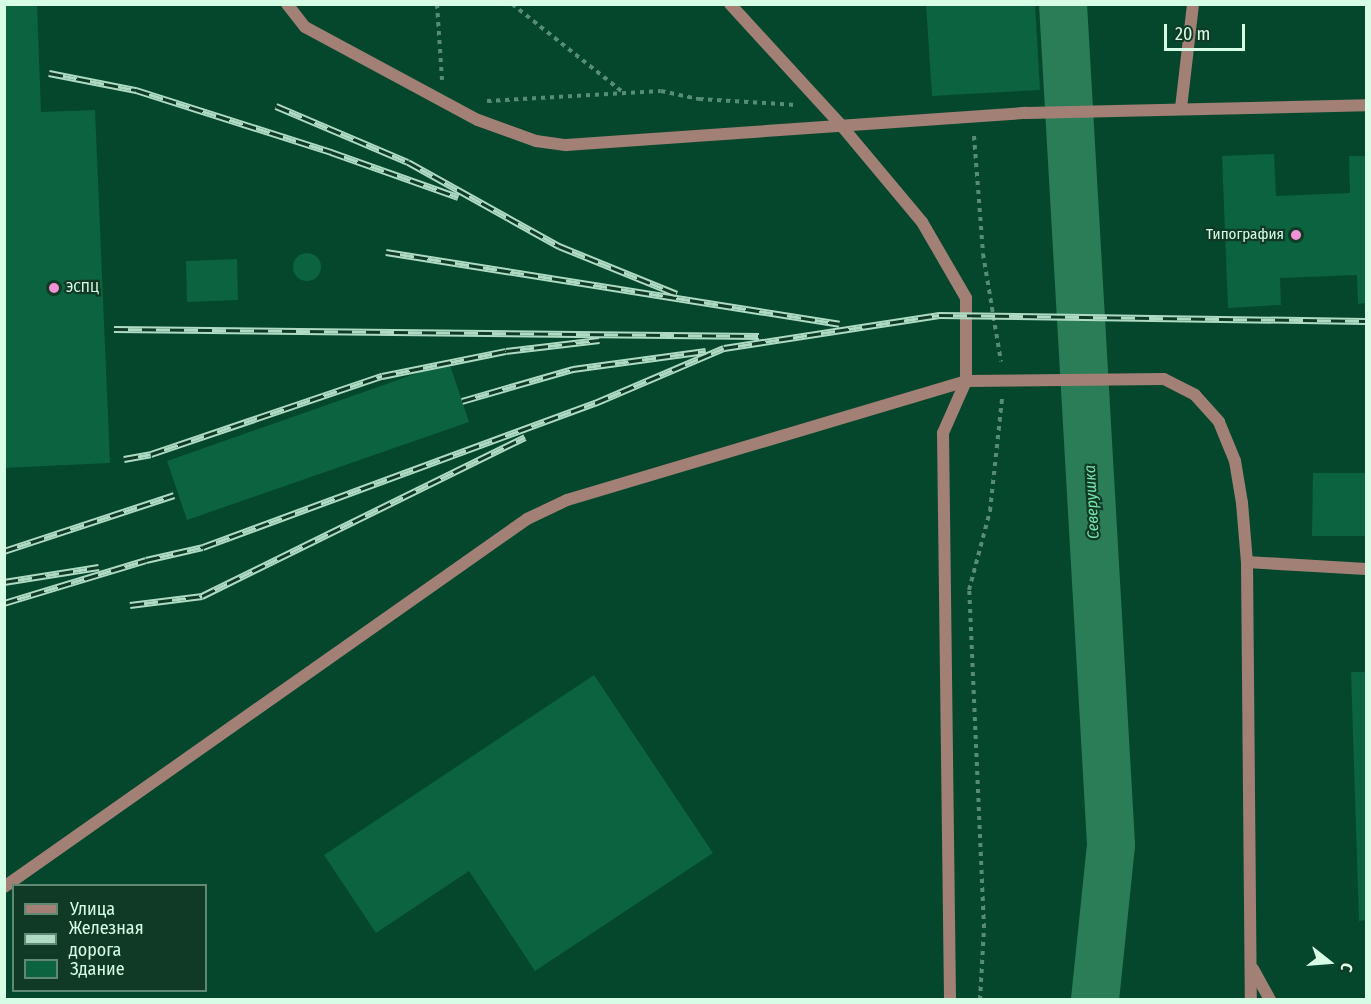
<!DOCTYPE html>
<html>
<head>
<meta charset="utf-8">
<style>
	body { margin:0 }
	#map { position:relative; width:1371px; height:1004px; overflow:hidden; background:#05472c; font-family:"Fira Sans Condensed",sans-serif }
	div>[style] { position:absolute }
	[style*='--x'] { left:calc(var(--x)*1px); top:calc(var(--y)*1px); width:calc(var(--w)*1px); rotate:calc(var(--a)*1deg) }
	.river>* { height:48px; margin:-24px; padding:0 24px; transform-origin:24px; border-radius:24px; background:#2a7d56 }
	.building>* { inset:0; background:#0b633f }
	.round { border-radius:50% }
	.path>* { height:4px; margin-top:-2px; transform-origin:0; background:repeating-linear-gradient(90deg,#568d74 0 4.5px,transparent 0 9px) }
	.lane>* { height:12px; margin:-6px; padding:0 6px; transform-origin:6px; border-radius:6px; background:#a28075 }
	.street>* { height:12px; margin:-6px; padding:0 6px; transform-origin:6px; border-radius:6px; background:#a28075 }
	.rail>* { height:7px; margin-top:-3.5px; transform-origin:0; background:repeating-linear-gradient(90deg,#113a26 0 14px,#afdac3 0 28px); box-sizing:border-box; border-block:2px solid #afdac3 }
	.dots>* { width:16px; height:16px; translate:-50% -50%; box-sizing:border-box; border:3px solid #113a26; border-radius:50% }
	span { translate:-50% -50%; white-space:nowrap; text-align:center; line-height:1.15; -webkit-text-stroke:4.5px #113a26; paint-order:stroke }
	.poi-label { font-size:15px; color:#d8fde7 }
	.right { translate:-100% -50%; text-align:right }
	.left { translate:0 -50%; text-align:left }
	.water-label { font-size:16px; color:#76e5ac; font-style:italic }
	.frame { position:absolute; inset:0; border:6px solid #d8fde7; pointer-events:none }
	.legend { position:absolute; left:12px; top:884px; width:195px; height:108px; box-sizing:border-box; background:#113a26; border:2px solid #618873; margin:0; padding:8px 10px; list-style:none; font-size:18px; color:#d8fde7 }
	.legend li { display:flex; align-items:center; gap:12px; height:30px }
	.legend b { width:30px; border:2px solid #618873 }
	.north { position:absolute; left:1299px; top:932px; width:60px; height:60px; -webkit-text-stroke:4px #113a26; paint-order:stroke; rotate:107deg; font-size:16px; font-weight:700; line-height:24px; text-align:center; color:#d8fde7 }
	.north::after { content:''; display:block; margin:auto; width:21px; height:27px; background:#d8fde7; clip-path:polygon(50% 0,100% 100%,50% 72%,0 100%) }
	.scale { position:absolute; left:1164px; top:24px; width:81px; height:27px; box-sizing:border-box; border:3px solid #d8fde7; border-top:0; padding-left:8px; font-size:18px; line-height:21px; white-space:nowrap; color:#d8fde7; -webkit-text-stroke:4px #113a26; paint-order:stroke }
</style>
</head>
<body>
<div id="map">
	<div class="river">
		<i style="--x:1063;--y:4;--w:842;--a:86.73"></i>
		<i style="--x:1111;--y:845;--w:156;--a:95.9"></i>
	</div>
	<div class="building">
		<i style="clip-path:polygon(4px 4px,37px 4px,41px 112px,95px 110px,110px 463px,4px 468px)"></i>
		<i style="clip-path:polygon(926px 4px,1035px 4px,1040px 90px,932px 96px)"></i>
		<i style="clip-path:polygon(1274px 154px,1276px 196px,1350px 193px,1349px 156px,1366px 156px,1366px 303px,1358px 304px,1357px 275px,1280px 278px,1281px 305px,1228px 308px,1222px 156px)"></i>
		<i class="round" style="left:293px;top:253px;width:28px;height:28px"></i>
		<i style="clip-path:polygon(237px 259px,238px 300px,187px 302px,186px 261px)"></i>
		<i style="clip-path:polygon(449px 362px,469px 422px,187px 520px,167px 461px)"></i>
		<i style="clip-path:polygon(1313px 473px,1366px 473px,1366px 536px,1312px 536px)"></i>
		<i style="clip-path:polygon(1351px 672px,1366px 672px,1366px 920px,1359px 921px)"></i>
		<i style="clip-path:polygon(594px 675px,713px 853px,535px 971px,469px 871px,376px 933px,324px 855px)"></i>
	</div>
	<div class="path">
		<i style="--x:437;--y:4;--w:76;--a:86.2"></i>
		<i style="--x:512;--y:4;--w:144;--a:38.5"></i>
		<i style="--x:487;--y:101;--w:174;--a:-3.3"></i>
		<i style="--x:661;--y:91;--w:39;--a:12"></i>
		<i style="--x:699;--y:99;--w:97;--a:3.5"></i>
		<i style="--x:974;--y:136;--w:118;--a:85.6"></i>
		<i style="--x:983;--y:254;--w:109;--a:80.5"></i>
		<i style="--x:980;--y:1000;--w:72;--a:-86.8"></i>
		<i style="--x:984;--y:928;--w:338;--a:-92.5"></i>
		<i style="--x:969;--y:590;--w:82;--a:-75.1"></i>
		<i style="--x:990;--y:511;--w:114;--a:-83.9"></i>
	</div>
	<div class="lane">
		<i style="--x:287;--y:4;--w:29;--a:52"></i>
		<i style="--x:305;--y:27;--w:196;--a:28.3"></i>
		<i style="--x:478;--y:120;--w:62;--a:19.9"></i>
		<i style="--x:536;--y:141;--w:30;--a:8"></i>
		<i style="--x:566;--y:145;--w:461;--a:-4"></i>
		<i style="--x:1026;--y:113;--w:340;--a:-1.3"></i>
		<i style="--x:1181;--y:108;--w:105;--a:-83.4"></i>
		<i style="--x:1247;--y:562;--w:119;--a:3.4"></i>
	</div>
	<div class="street">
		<i style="--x:730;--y:4;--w:163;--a:47.5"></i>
		<i style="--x:840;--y:124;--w:128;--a:50.1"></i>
		<i style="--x:922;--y:222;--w:88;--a:59.9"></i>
		<i style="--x:966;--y:298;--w:83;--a:90"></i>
		<i style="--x:966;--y:381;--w:57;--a:113.9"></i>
		<i style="--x:943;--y:433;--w:567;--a:89.29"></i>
		<i style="--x:4;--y:887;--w:639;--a:-35.13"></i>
		<i style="--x:527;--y:519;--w:44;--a:-25.4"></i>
		<i style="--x:567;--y:500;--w:416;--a:-16.6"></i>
		<i style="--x:966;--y:381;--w:198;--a:-0.6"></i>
		<i style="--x:1164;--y:379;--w:35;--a:27"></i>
		<i style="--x:1195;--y:395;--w:36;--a:48"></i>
		<i style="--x:1219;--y:422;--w:42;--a:67.7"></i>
		<i style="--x:1235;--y:461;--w:43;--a:80.5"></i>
		<i style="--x:1242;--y:503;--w:59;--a:85.2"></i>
		<i style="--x:1247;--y:562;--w:438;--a:89.5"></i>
		<i style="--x:1253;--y:969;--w:35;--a:61"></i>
	</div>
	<div class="rail">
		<i style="--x:49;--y:73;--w:89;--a:11.1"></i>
		<i style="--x:136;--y:90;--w:205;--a:17.6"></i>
		<i style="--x:331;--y:152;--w:135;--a:19.5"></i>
		<i style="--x:276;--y:106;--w:143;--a:23"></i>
		<i style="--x:408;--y:162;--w:173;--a:29.1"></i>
		<i style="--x:559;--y:246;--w:127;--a:22.1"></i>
		<i style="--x:386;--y:252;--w:459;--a:9"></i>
		<i style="--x:114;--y:329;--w:645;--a:0.62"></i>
		<i style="--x:462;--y:401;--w:116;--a:-16.1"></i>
		<i style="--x:573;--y:369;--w:134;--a:-7.7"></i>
		<i style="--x:124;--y:459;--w:27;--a:-10"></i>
		<i style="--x:151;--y:454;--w:244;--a:-18.7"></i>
		<i style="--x:382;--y:376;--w:126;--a:-11.4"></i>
		<i style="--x:506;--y:351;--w:94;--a:-6.7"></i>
		<i style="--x:4;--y:551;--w:179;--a:-18.2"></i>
		<i style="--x:4;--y:582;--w:96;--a:-9"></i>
		<i style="--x:4;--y:603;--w:148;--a:-16.8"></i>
		<i style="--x:146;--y:560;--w:58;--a:-12.8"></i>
		<i style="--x:203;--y:547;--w:418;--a:-20.2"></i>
		<i style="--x:595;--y:403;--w:140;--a:-23.1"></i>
		<i style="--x:724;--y:348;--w:218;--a:-8.7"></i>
		<i style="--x:939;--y:315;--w:427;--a:0.8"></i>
		<i style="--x:130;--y:605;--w:73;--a:-7.1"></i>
		<i style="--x:202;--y:596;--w:360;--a:-26.2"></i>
	</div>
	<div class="dots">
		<i style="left:1296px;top:235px;background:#f391d5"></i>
		<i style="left:54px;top:288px;background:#f391d5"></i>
	</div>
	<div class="poi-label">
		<span class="right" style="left:1284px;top:235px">Типография</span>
		<span class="left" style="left:66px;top:288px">ЭСПЦ</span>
	</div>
	<div class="water-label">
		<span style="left:1092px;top:502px;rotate:-93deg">Северушка</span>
	</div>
	<div class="frame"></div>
	<ul class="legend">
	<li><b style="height:8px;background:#a28075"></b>Улица</li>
	<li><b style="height:8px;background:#afdac3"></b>Железная дорога</li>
	<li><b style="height:16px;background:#0b633f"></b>Здание</li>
	</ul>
	<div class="north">С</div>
	<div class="scale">20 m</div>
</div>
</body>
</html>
